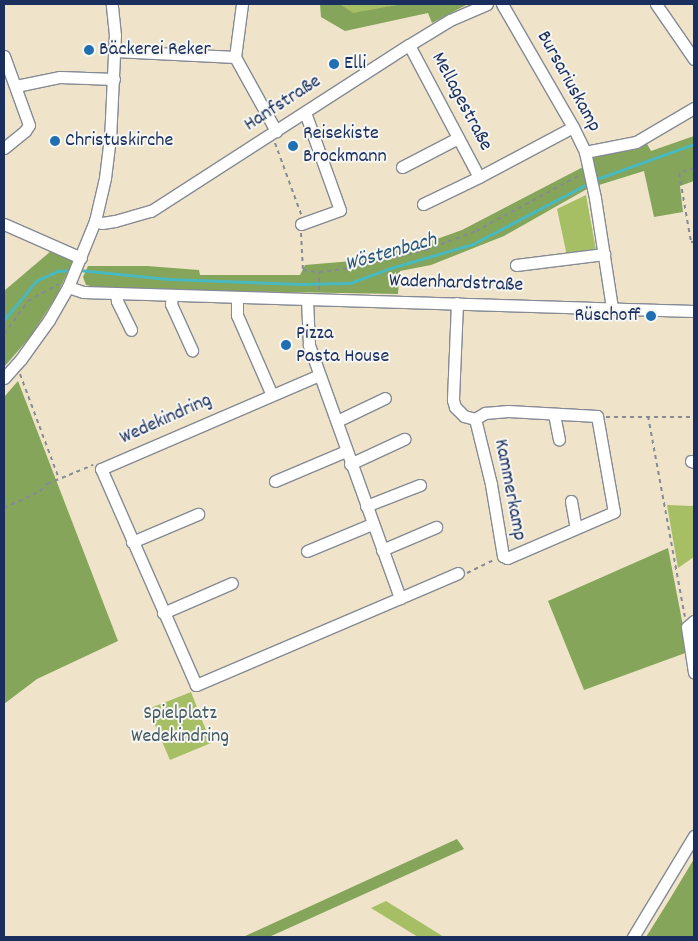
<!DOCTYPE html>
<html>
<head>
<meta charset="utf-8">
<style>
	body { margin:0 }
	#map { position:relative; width:698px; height:941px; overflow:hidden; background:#efe4c9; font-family:Dekko,sans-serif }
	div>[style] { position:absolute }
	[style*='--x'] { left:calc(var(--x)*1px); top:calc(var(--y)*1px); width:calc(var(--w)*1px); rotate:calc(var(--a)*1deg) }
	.green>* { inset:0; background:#a6be64 }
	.forest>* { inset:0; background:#84a55a }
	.stream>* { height:2.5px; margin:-1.25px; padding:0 1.25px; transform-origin:1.25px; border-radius:1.25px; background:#49b9bf }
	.path>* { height:2px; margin-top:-1px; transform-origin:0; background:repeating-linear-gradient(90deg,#858a94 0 4px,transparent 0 8px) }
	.roads { filter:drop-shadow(1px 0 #858a94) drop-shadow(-1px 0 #858a94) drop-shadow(0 1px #858a94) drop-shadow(0 -1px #858a94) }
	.minor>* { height:11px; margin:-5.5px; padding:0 5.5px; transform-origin:5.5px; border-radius:5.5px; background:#fff }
	.dots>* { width:14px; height:14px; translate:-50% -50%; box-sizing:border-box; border:2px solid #f6f6f2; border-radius:50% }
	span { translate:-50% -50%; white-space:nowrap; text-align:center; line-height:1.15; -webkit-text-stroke:4px #f6f6f2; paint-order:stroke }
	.poi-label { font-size:20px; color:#1b2f5e }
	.left { translate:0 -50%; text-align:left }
	.right { translate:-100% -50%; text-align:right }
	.street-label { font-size:20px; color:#1b2f5e }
	.park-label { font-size:20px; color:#455a60 }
	.water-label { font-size:21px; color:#29587b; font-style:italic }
	.frame { position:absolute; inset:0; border:5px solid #1b2f5e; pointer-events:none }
</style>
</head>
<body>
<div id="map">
	<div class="green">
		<i style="clip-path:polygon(340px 4px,402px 4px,353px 14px)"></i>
		<i style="clip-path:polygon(586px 195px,596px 250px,567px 256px,557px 209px)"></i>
		<i style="clip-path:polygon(667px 505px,694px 506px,694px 557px,678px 568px)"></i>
		<i style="clip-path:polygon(191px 692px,211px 743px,170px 760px,148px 709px)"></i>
		<i style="clip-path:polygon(386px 901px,444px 937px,418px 937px,371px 908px)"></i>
	</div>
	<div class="forest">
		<i style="clip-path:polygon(320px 4px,340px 4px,353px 13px,402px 4px,468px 4px,432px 23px,428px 13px,345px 31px,321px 17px)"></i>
		<i style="clip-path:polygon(694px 136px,694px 181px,680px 186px,683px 212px,654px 217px,644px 171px,599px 185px,592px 154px,646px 142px,651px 151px)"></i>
		<i style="clip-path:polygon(583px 167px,587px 189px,504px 236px,431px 265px,400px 271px,398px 294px,104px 289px,86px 285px,83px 277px,88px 266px,147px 266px,199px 270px,200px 275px,300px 275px,305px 265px,352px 261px,423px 244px,462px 230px)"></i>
		<i style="clip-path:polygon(51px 251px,73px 261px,57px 295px,31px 336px,4px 367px,4px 291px)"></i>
		<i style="clip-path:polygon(18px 381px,118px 641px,37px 679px,4px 704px,4px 397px)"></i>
		<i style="clip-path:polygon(668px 548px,688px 652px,584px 690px,548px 601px)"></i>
		<i style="clip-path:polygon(457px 839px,464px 849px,371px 891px,269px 937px,243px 937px)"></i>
		<i style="clip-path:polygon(694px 859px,694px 937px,646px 937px,668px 902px)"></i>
	</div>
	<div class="stream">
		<i style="--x:594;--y:180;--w:106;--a:-19.8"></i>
		<i style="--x:79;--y:270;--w:89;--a:5.8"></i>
		<i style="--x:168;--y:279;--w:131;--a:2.2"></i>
		<i style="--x:299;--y:284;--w:51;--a:-1.1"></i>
		<i style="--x:350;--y:283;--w:44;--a:-20.1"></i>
		<i style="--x:391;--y:268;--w:85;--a:-16.3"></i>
		<i style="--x:473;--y:244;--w:131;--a:-27.7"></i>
		<i style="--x:4;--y:320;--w:50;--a:-50.6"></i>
		<i style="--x:36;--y:281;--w:23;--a:-25"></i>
		<i style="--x:57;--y:271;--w:14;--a:-4"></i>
	</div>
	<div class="path">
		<i style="--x:275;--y:143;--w:76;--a:69.9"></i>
		<i style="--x:694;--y:168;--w:16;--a:162"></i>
		<i style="--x:679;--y:173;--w:70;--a:80.1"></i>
		<i style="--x:691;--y:242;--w:3;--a:0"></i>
		<i style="--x:301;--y:233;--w:37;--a:87"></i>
		<i style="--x:303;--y:270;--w:16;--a:7"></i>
		<i style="--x:319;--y:272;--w:35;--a:-7"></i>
		<i style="--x:354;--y:268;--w:74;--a:-14"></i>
		<i style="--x:426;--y:250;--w:53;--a:-20.8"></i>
		<i style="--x:476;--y:231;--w:118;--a:-28.3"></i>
		<i style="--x:319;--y:290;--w:18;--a:-90"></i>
		<i style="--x:4;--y:334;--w:41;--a:-54"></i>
		<i style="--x:28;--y:301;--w:35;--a:-29"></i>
		<i style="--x:20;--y:374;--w:112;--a:69.6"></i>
		<i style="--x:648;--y:416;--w:204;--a:79.6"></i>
		<i style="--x:606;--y:417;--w:88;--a:0"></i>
		<i style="--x:4;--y:508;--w:40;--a:-25"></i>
		<i style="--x:40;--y:491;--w:10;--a:-45"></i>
		<i style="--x:47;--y:484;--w:50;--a:-22.4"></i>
		<i style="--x:467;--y:573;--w:30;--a:-26"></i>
	</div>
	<div class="roads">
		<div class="minor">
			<i style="--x:242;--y:4;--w:53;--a:97.5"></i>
			<i style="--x:235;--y:57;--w:85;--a:61"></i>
			<i style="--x:502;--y:4;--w:142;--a:60"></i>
			<i style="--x:573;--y:127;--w:28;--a:64"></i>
			<i style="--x:585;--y:152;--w:52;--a:-11.1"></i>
			<i style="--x:636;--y:142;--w:67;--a:-30.4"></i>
			<i style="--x:656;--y:4;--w:67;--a:55.4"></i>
			<i style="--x:409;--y:45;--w:149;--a:62.1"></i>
			<i style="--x:115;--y:51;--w:120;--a:2.9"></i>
			<i style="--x:4;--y:56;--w:73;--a:70.1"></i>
			<i style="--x:29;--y:125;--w:7;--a:124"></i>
			<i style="--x:25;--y:131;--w:27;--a:141"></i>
			<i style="--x:16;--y:86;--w:45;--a:-11.6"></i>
			<i style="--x:60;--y:77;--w:54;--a:2.1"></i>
			<i style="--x:585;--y:152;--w:47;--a:77.7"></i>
			<i style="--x:595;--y:198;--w:111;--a:81.2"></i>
			<i style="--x:402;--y:167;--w:63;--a:-27.4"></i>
			<i style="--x:423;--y:204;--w:62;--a:-25.7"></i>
			<i style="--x:479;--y:177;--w:106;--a:-28"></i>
			<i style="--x:95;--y:221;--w:7;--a:16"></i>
			<i style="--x:102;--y:223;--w:13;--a:-9"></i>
			<i style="--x:115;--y:221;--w:37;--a:-16"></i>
			<i style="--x:151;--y:211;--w:307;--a:-32.8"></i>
			<i style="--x:409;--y:45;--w:48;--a:-31.4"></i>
			<i style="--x:450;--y:20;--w:40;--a:-23.4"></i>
			<i style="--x:4;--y:224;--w:84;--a:23.8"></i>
			<i style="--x:301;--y:224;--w:41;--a:-19.7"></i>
			<i style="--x:340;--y:210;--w:104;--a:-109.7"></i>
			<i style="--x:516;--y:265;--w:89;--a:-7.1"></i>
			<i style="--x:68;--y:287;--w:16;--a:18"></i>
			<i style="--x:83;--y:292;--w:611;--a:1.78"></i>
			<i style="--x:116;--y:293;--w:8;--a:83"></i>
			<i style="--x:117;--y:301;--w:32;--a:64"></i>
			<i style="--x:172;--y:295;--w:9;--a:96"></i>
			<i style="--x:171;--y:304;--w:51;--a:65.5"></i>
			<i style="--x:237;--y:297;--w:18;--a:90"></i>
			<i style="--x:237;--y:315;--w:87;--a:66.4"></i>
			<i style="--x:307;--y:299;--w:46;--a:87.5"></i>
			<i style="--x:309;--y:345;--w:269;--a:70.2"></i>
			<i style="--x:400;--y:598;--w:222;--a:156.9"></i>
			<i style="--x:196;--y:685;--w:236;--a:-113.7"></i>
			<i style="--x:101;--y:469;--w:237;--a:-23.3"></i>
			<i style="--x:457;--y:303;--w:97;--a:92.4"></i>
			<i style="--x:453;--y:400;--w:7;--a:74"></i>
			<i style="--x:455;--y:407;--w:13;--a:45"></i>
			<i style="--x:464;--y:416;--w:11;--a:15"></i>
			<i style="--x:475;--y:419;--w:12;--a:-31"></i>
			<i style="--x:485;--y:413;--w:23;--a:-5"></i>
			<i style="--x:508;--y:411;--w:89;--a:3.2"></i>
			<i style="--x:597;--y:416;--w:97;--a:80"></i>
			<i style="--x:614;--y:512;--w:116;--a:156.7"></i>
			<i style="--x:507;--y:558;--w:4;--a:-153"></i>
			<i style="--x:503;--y:556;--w:73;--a:-99.5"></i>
			<i style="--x:491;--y:484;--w:67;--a:-103.8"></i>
			<i style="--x:4;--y:378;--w:25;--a:-48"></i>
			<i style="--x:21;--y:359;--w:48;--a:-54.3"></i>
			<i style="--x:49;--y:320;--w:38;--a:-60"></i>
			<i style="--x:68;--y:287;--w:71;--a:-67.8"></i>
			<i style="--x:95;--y:221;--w:44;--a:-76.9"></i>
			<i style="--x:105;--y:178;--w:38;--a:-83"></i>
			<i style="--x:110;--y:140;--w:105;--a:-87.3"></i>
			<i style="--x:115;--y:35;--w:31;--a:-96"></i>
			<i style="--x:554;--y:414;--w:26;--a:79"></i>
			<i style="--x:337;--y:421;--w:53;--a:-25.6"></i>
			<i style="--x:691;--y:461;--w:3;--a:18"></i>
			<i style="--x:350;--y:464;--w:60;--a:-24.8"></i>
			<i style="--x:275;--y:481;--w:77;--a:-22.9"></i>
			<i style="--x:571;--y:501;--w:27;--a:80"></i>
			<i style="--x:366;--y:506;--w:58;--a:-21.3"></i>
			<i style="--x:132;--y:542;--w:72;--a:-23"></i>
			<i style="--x:382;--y:550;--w:59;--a:-23.1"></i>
			<i style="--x:307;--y:551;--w:70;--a:-22.6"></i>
			<i style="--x:400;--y:598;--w:63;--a:-23.3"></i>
			<i style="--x:163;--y:613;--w:75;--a:-23.5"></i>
			<i style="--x:694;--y:621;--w:9;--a:139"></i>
			<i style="--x:687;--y:627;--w:46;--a:81.2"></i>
			<i style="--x:633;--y:937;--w:118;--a:-58.9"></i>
		</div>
	</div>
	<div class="dots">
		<i style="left:89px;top:50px;background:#1f6fb2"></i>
		<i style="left:334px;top:64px;background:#1f6fb2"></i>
		<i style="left:55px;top:141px;background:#1f6fb2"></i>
		<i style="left:293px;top:146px;background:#1f6fb2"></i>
		<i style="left:651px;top:316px;background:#1f6fb2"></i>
		<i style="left:286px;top:345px;background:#1f6fb2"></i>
	</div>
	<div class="poi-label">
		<span class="left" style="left:99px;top:50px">Bäckerei Reker</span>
		<span class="left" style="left:344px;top:64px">Elli</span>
		<span class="left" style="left:303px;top:146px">Reisekiste<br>Brockmann</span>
		<span class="left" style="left:65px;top:141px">Christuskirche</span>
		<span class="right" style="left:641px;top:316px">Rüschoff</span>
		<span class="left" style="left:296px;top:346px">Pizza<br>Pasta House</span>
	</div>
	<div class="street-label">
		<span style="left:568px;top:82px;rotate:61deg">Bursariuskamp</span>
		<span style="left:461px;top:102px;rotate:62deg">Mellagestraße</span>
		<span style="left:283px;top:104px;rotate:-33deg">Hanfstraße</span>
		<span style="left:456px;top:284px;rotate:2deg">Wadenhardstraße</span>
		<span style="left:166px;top:420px;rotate:-24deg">Wedekindring</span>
		<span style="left:509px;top:490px;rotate:79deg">Kammerkamp</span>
	</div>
	<div class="park-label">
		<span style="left:180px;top:726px">Spielplatz<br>Wedekindring</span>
	</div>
	<div class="water-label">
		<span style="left:391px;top:253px;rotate:-16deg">Wöstenbach</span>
	</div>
	<div class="frame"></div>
</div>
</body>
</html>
